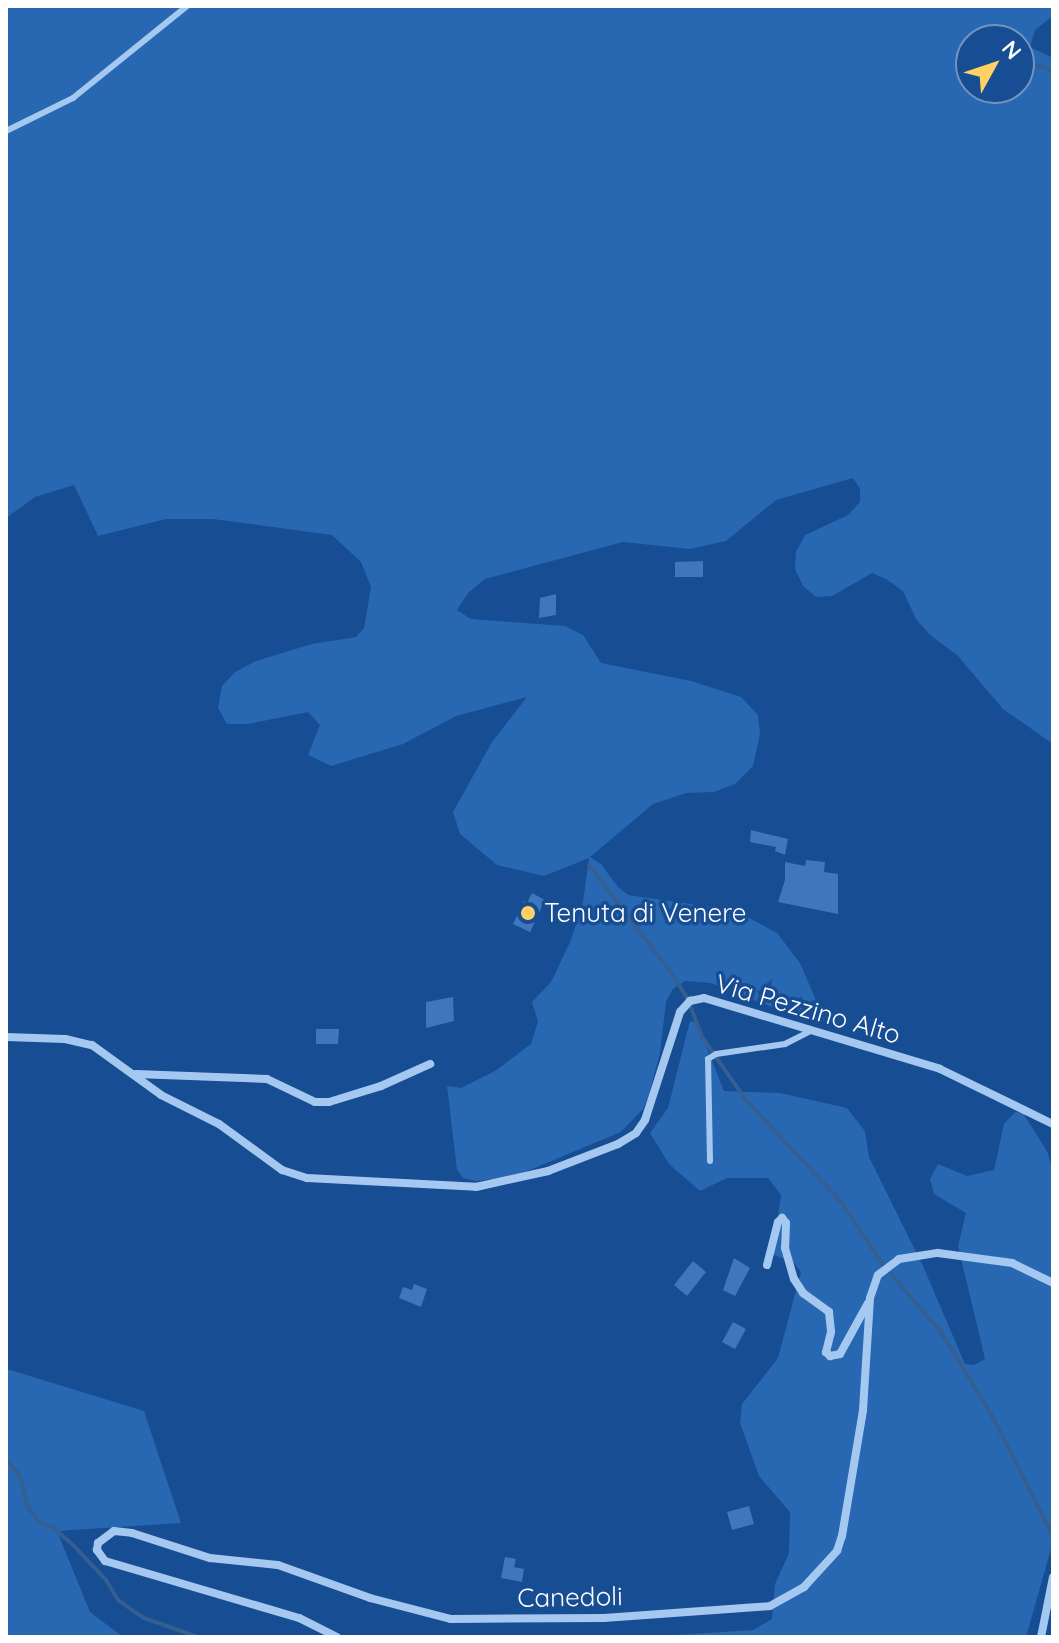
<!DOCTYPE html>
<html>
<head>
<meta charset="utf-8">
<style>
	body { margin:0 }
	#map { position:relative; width:1059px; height:1643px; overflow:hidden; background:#164d93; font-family:Quicksand,sans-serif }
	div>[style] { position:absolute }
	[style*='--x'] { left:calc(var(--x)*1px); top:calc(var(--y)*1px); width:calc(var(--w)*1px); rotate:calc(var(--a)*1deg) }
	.green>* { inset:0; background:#2867b2 }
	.stream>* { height:4px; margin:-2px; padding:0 2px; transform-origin:2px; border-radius:2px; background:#355e91 }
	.building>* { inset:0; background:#3e77bb }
	.service>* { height:6px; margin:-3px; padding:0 3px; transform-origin:3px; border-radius:3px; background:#a5c8f1 }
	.minor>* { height:8px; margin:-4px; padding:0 4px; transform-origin:4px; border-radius:4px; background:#a5c8f1 }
	.dots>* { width:22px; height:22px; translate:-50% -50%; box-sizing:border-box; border:4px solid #164d93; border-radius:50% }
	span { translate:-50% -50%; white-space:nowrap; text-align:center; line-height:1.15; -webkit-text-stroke:7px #164d93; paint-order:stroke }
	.poi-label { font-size:26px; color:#fff }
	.left { translate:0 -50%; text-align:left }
	.street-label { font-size:26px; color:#fff }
	.frame { position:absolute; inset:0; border:8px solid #fff; pointer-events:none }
	.north { position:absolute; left:955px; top:24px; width:80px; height:80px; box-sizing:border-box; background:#164d93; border:2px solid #7394be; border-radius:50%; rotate:50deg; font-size:22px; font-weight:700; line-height:32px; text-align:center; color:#fff }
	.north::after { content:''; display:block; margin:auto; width:28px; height:36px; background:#ffd165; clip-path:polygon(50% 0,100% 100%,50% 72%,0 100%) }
</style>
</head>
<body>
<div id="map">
	<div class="green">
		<i style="clip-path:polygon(evenodd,6px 6px,1053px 6px,1053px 16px,1035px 30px,1030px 47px,1053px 58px,1053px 744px,1003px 709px,957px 655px,930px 635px,916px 619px,903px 591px,886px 579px,872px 573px,832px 596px,816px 597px,803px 586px,795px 569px,796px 552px,805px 535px,848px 515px,860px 502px,860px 489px,853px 478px,776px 500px,726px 541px,690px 549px,623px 542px,485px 579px,468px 593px,457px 610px,471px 619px,565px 626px,583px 635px,601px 663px,691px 681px,741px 697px,758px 715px,760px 734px,753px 766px,735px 784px,714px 792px,686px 793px,653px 804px,590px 857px,601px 864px,618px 887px,628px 895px,717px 908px,744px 915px,777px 933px,800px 963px,825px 1021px,793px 1015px,710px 983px,685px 981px,673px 989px,666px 1002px,660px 1053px,649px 1094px,643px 1109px,621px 1132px,513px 1177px,476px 1181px,463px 1178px,457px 1170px,447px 1086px,461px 1088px,495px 1071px,531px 1044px,538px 1022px,532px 1002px,551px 982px,571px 940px,583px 902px,589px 858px,544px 876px,497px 865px,460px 834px,453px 812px,492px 742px,527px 697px,456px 716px,403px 744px,331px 766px,308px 755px,320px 725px,308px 712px,248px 724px,227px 724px,218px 708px,222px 686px,235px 672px,256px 661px,312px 644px,356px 637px,364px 628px,371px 587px,361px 562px,332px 535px,213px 519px,166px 519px,98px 536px,74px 485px,35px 497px,6px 518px,6px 6px,971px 40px,1019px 40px,1019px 88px,971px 88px,971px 40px)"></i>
		<i style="clip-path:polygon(690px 1021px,697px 1023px,724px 1091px,780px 1093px,847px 1108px,865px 1131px,869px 1157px,923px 1266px,965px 1364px,974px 1365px,985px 1359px,958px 1246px,966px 1213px,934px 1194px,930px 1179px,938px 1164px,967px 1176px,994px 1170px,1004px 1124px,1015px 1112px,1023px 1113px,1048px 1153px,1053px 1174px,1053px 1542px,1026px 1637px,645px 1637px,753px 1630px,772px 1619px,775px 1584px,789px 1553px,790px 1512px,759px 1476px,740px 1423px,742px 1404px,778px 1358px,801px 1272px,795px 1264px,772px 1254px,781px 1195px,768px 1178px,727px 1178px,700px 1191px,669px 1164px,650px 1133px,668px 1108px)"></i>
		<i style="clip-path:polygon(7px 1369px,144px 1411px,181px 1523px,57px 1531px,90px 1612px,123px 1637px,6px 1637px)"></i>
	</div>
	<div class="stream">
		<i style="--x:1019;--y:59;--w:36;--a:19"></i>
		<i style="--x:589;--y:865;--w:137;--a:52.7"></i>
		<i style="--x:672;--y:974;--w:31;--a:58"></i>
		<i style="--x:688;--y:1000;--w:40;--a:69"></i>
		<i style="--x:702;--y:1037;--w:77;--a:55.1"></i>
		<i style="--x:746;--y:1100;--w:139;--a:47"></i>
		<i style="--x:841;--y:1202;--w:77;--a:56.1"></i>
		<i style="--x:884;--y:1266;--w:87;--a:49.2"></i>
		<i style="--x:941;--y:1332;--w:96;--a:58.6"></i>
		<i style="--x:991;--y:1414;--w:137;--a:63.1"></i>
		<i style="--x:6;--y:1459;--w:22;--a:51"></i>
		<i style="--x:20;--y:1476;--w:32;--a:76"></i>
		<i style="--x:28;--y:1507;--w:20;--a:53"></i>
		<i style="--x:40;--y:1523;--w:15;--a:20"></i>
		<i style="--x:54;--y:1528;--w:25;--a:42"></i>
		<i style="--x:73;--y:1545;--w:48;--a:46.7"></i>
		<i style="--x:106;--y:1580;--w:23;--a:59"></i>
		<i style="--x:118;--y:1600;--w:32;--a:35"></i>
		<i style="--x:144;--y:1618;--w:57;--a:19.4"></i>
	</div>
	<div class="building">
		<i style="clip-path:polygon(703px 561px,703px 577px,675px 577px,675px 562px)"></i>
		<i style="clip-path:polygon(556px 594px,556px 615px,539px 618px,540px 598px)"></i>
		<i style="clip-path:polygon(751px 830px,788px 839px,785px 855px,775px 851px,776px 847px,750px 842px)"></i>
		<i style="clip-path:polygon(806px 860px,825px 862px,824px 872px,838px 874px,838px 914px,778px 902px,785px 880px,785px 862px,805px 866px)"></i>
		<i style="clip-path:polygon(532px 893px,545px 900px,530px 932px,513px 924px,524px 901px,527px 903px)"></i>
		<i style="clip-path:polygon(453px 997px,454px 1021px,426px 1028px,426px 1002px)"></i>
		<i style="clip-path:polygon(316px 1029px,339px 1029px,338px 1044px,316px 1044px)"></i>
		<i style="clip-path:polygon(734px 1258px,750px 1268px,735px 1296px,723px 1290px)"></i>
		<i style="clip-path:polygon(693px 1261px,706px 1272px,687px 1296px,674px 1285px)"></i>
		<i style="clip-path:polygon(414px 1284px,427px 1289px,421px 1307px,399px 1298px,403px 1287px,412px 1290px)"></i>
		<i style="clip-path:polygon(733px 1322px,746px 1329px,735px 1349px,722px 1342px)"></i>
		<i style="clip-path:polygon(749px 1506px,754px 1524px,732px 1530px,727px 1512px)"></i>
		<i style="clip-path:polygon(505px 1557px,516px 1559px,514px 1567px,524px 1569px,522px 1582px,501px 1578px)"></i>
	</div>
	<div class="service">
		<i style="--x:6;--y:131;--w:75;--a:-26.2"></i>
		<i style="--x:73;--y:98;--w:146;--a:-38.9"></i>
		<i style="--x:710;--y:1161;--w:102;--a:-91.1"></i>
		<i style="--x:708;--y:1059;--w:9;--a:-32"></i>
		<i style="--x:716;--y:1054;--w:70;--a:-8.2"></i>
		<i style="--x:785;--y:1044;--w:29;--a:-27"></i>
	</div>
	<div class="minor">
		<i style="--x:6;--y:1037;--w:59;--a:1.9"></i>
		<i style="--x:65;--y:1039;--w:28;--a:13"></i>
		<i style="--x:92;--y:1045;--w:85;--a:35.9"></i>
		<i style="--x:161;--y:1095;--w:65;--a:26.6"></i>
		<i style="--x:219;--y:1124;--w:78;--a:36.1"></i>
		<i style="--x:282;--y:1170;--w:26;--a:18"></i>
		<i style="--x:307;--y:1178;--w:169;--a:3"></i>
		<i style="--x:476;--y:1187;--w:74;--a:-12.5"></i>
		<i style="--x:548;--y:1171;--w:75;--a:-21.1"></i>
		<i style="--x:618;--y:1144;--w:21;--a:-31"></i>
		<i style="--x:636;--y:1133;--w:16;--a:-55"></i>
		<i style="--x:645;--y:1120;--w:114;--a:-72"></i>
		<i style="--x:680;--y:1012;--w:15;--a:-48"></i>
		<i style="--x:690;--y:1001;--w:14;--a:-12"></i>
		<i style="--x:704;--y:998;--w:246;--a:16.7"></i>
		<i style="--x:940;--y:1069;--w:126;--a:26"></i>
		<i style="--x:136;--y:1074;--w:131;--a:2.2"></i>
		<i style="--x:267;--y:1079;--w:53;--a:25.6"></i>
		<i style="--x:315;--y:1102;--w:14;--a:0"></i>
		<i style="--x:329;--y:1102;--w:54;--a:-17.1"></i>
		<i style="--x:381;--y:1086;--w:54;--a:-24.2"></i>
		<i style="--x:767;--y:1265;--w:44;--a:-75.7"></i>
		<i style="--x:778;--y:1222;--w:6;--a:-45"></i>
		<i style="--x:782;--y:1218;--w:6;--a:51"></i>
		<i style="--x:786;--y:1223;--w:25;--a:92"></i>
		<i style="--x:785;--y:1248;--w:32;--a:74"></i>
		<i style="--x:794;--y:1279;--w:17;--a:57"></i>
		<i style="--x:803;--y:1293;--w:32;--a:36"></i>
		<i style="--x:829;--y:1312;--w:20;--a:84"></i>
		<i style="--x:831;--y:1332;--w:21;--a:104"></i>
		<i style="--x:826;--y:1352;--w:6;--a:45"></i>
		<i style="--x:830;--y:1356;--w:10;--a:-11"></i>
		<i style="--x:840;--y:1354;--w:58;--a:-61.2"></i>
		<i style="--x:337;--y:1637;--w:42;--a:-153.4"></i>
		<i style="--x:299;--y:1618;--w:202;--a:-163.6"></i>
		<i style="--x:105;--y:1561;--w:14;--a:-126"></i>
		<i style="--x:97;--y:1550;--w:7;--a:-82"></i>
		<i style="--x:98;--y:1543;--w:20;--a:-37"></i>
		<i style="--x:114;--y:1531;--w:18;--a:6"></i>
		<i style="--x:132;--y:1533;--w:82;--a:17.8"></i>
		<i style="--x:210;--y:1558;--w:68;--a:5.9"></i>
		<i style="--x:278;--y:1565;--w:98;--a:19.7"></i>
		<i style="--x:370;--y:1598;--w:84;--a:14.5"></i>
		<i style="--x:451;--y:1619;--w:153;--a:-0.4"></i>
		<i style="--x:604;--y:1618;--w:166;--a:-4.1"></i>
		<i style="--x:770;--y:1606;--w:39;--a:-29"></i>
		<i style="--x:804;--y:1587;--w:49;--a:-47.5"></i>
		<i style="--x:837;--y:1551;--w:16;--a:-72"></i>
		<i style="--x:842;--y:1536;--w:128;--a:-80.5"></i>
		<i style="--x:863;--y:1410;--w:112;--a:-86.4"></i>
		<i style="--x:870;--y:1298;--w:24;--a:-71"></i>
		<i style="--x:878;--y:1275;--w:26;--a:-37"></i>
		<i style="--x:899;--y:1259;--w:39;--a:-9"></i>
		<i style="--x:938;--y:1253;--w:75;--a:7.7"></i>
		<i style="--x:1012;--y:1263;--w:46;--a:26"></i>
		<i style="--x:1041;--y:1637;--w:61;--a:-78.7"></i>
	</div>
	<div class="dots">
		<i style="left:528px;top:913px;background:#ffd165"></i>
	</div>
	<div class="poi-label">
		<span class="left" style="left:544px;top:913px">Tenuta di Venere</span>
	</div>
	<div class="street-label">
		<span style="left:808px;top:1009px;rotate:16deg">Via Pezzino Alto</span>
		<span style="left:570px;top:1597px;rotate:-1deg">Canedoli</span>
	</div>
	<div class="frame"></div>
	<div class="north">N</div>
</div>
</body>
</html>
